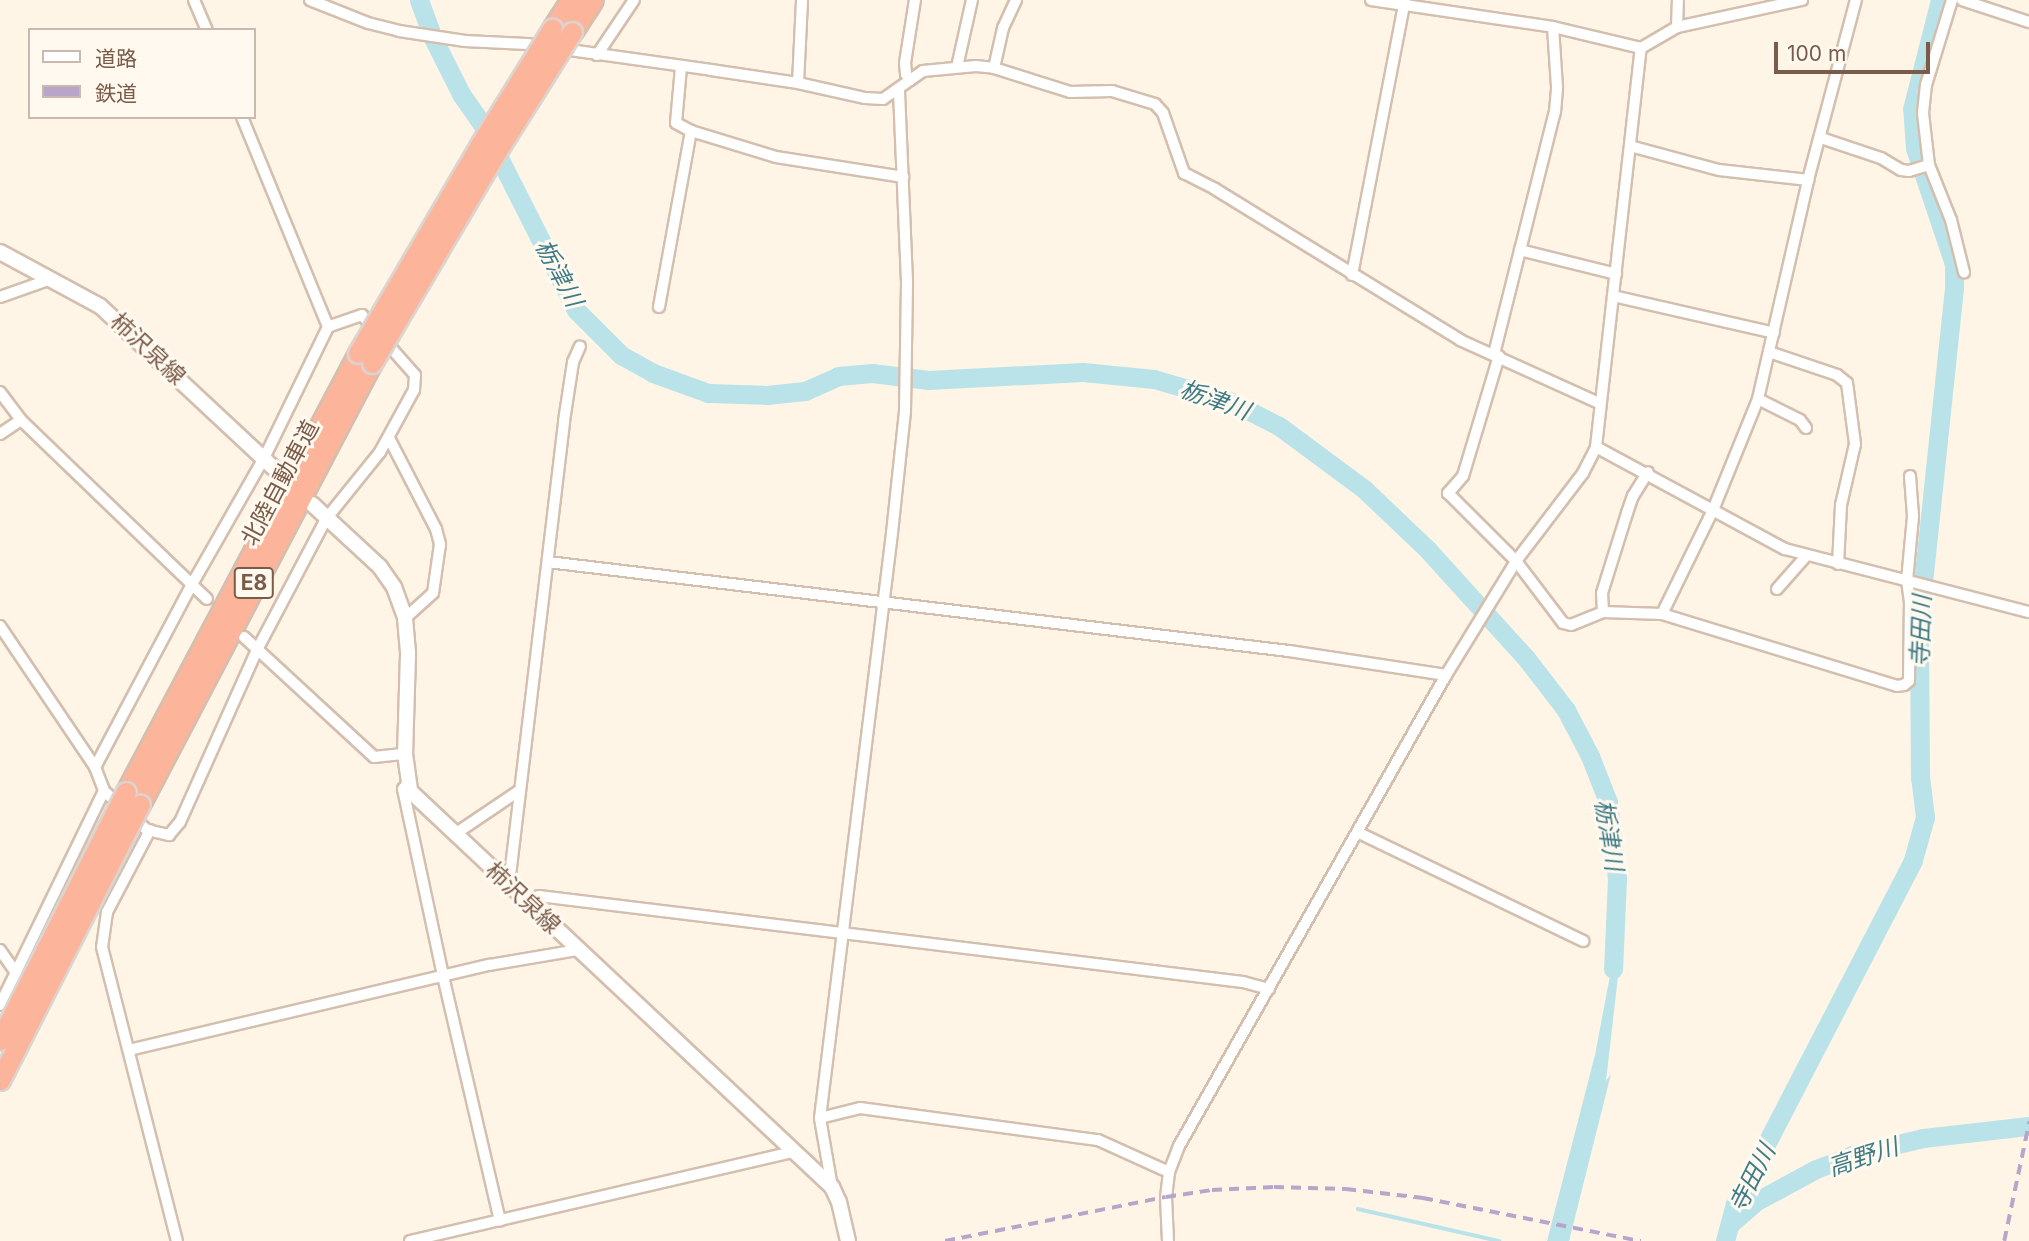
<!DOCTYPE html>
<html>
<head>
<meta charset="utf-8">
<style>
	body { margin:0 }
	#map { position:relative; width:2029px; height:1241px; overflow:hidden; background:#fef5e7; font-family:Inter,"Noto Sans JP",sans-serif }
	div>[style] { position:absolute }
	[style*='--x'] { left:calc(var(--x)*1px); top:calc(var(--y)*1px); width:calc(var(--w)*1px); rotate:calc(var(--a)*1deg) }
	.water>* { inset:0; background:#bae2e9 }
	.stream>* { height:3.5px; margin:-1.75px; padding:0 1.75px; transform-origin:1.75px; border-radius:1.75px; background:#bae2e9 }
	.river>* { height:19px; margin:-9.5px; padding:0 9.5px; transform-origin:9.5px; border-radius:9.5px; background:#bae2e9 }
	.roads { filter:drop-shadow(2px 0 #d4bfaf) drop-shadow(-2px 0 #d4bfaf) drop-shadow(0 2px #d4bfaf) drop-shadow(0 -2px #d4bfaf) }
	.minor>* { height:10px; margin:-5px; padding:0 5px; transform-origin:5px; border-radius:5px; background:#fff }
	.secondary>* { height:14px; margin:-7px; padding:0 7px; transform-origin:7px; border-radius:7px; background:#fff }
	.motorway>* { height:19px; margin:-9.5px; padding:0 9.5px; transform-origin:9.5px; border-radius:9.5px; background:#fcb59b }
	.rail>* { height:3.5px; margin-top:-1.75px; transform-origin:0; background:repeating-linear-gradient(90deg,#b9a4ca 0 10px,transparent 0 17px) }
	.bridges { filter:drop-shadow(2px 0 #dcd4d0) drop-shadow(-2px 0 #dcd4d0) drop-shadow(0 2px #dcd4d0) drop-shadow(0 -2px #dcd4d0) }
	.motorway-bridge>* { height:19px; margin:-9.5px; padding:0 9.5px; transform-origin:9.5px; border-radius:9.5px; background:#fcb59b }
	span { translate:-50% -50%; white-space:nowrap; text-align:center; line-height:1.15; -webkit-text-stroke:6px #fff9ef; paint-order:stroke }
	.shield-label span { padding:2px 5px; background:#fff9ef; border:2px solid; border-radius:5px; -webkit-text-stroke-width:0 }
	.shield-label { font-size:21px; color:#7a5b49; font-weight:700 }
	.street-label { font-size:23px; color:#7a5b49 }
	.water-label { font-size:24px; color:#3e7b87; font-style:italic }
	.legend { position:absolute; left:28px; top:28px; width:228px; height:91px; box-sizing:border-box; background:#fff9ef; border:2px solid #cabaad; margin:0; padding:9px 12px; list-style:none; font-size:21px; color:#7a5b49 }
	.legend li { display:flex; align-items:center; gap:14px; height:35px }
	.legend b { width:35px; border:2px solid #cabaad }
	.scale { position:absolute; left:1774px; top:42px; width:156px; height:32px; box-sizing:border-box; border:4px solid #7a5b49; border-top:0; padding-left:9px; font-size:21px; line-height:24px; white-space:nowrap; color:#7a5b49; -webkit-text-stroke:5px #fff9ef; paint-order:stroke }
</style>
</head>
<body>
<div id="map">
	<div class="water">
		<i style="clip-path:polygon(1619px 928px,1620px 959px,1606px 1081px,1611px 1074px,1569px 1241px,1547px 1241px,1595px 1055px)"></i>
	</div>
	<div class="stream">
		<i style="--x:1358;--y:1209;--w:145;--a:12.8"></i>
	</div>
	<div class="river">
		<i style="--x:419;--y:0;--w:40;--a:69.8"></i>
		<i style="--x:433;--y:38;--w:63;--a:63.4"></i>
		<i style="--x:461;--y:94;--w:37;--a:55"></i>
		<i style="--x:482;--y:124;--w:208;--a:63.2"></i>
		<i style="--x:576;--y:310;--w:64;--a:45"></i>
		<i style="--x:621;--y:355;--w:37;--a:29"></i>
		<i style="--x:653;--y:373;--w:59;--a:20"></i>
		<i style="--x:708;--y:393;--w:59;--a:1.9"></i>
		<i style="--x:767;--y:395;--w:38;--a:-6"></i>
		<i style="--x:805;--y:391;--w:36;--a:-24"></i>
		<i style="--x:838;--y:376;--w:34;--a:-5"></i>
		<i style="--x:872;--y:373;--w:57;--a:7"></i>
		<i style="--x:929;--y:380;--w:154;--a:-3"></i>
		<i style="--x:1083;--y:372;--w:71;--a:5.6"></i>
		<i style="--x:1154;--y:379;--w:81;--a:16.4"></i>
		<i style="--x:1232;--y:402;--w:53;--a:27.1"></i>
		<i style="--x:1279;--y:426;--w:106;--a:36.5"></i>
		<i style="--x:1364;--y:489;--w:88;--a:43.6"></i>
		<i style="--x:1428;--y:550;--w:146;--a:47.8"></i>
		<i style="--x:1526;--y:658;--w:66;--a:52.4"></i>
		<i style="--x:1566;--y:710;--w:52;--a:62.4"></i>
		<i style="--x:1590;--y:756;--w:49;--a:68.6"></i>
		<i style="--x:1608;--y:802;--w:78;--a:83.3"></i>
		<i style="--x:1617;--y:879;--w:90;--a:92.5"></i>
		<i style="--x:1730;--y:1224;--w:33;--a:-41"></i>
		<i style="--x:1755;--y:1202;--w:69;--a:-28.4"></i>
		<i style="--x:1816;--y:1169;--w:39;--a:-21"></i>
		<i style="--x:1852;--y:1155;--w:73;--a:-13.5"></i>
		<i style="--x:1923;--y:1138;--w:107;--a:-6.5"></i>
		<i style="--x:1725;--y:1241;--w:38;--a:-75"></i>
		<i style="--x:1735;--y:1204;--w:387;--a:-62.6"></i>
		<i style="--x:1913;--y:860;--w:45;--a:-74.4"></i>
		<i style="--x:1925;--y:817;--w:39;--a:-97"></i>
		<i style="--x:1920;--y:778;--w:157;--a:-90.4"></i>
		<i style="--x:1919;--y:621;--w:333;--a:-84"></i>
		<i style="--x:1954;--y:290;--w:26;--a:-90"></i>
		<i style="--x:1954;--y:264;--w:122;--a:-108.6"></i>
		<i style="--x:1915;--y:148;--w:39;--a:-94"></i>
		<i style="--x:1912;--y:109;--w:113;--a:-75.6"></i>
	</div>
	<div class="roads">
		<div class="minor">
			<i style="--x:194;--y:0;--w:33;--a:67"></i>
			<i style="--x:310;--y:0;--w:62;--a:21.6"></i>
			<i style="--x:368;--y:23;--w:32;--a:14"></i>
			<i style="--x:399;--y:31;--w:67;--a:8.6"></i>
			<i style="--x:465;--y:41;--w:62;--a:2.8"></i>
			<i style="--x:527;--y:44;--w:186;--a:8"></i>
			<i style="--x:711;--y:70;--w:88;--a:8.5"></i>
			<i style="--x:798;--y:83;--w:69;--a:12.6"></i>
			<i style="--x:865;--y:98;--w:18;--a:3"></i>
			<i style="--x:883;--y:99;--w:49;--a:-35"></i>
			<i style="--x:923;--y:71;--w:53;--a:-5.4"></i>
			<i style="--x:976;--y:66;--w:18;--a:6"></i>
			<i style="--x:994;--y:68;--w:80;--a:17.5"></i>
			<i style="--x:1070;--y:92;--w:42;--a:-1.4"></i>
			<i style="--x:1112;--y:91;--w:45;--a:16.8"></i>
			<i style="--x:1155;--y:104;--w:12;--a:48"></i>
			<i style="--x:1163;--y:113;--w:64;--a:70.7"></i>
			<i style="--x:1184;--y:173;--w:35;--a:27"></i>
			<i style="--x:1215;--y:189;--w:288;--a:31.6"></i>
			<i style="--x:1460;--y:340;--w:153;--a:24.4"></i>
			<i style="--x:1371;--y:0;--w:184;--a:8.4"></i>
			<i style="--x:1553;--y:27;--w:90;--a:13.4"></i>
			<i style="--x:1641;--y:48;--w:42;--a:-30.3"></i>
			<i style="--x:1677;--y:27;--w:128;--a:-12.2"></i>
			<i style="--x:1962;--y:0;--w:71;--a:18.2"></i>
			<i style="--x:1677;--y:27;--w:27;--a:-88"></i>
			<i style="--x:597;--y:55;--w:66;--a:-56.1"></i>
			<i style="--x:681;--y:67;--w:56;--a:95.1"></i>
			<i style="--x:676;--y:123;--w:17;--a:28"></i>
			<i style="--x:691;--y:131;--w:89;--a:17"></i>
			<i style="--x:776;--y:157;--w:129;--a:8.9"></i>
			<i style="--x:957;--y:67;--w:69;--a:-77.4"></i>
			<i style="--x:994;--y:68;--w:41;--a:-77.3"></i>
			<i style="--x:1003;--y:28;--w:31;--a:-65"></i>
			<i style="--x:910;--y:80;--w:7;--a:-124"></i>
			<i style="--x:906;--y:74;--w:11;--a:-95"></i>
			<i style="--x:905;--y:63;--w:64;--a:-81"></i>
			<i style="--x:798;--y:83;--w:83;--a:-87.2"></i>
			<i style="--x:242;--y:117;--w:227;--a:67.7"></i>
			<i style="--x:1821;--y:138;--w:63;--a:18.4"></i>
			<i style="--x:1881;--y:158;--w:23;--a:31"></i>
			<i style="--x:1901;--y:170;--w:8;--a:7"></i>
			<i style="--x:1909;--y:171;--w:21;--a:-17"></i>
			<i style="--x:1929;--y:165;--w:59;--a:68.2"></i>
			<i style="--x:1951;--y:220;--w:54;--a:76"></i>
			<i style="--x:1630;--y:146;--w:92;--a:15.1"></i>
			<i style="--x:1719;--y:170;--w:90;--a:6.4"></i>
			<i style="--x:1929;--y:165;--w:52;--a:-96.6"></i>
			<i style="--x:1923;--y:113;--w:28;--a:-84"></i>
			<i style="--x:1926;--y:85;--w:89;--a:-73"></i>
			<i style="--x:1520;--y:250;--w:99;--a:14"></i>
			<i style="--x:1352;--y:275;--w:280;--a:-79.1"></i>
			<i style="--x:1613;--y:296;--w:165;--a:12.9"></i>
			<i style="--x:0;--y:297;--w:54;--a:-19.4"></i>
			<i style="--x:659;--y:307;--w:179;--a:-79.7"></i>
			<i style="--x:1769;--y:352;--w:72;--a:18.7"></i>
			<i style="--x:1837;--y:375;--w:13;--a:39"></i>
			<i style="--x:1847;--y:383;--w:62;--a:82.5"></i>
			<i style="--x:1855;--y:444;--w:63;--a:102.9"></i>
			<i style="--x:1841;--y:505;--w:59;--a:92.9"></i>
			<i style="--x:1494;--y:354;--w:250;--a:-75.9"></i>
			<i style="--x:1555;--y:112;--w:25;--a:-85"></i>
			<i style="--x:1557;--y:87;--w:60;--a:-93.8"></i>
			<i style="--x:1499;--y:356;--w:125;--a:106.7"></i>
			<i style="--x:1463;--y:476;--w:23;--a:131"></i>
			<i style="--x:1448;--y:493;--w:96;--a:45"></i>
			<i style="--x:1516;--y:561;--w:78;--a:52.8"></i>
			<i style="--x:1563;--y:623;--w:8;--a:14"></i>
			<i style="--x:1571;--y:625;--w:35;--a:-22"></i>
			<i style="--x:1603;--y:612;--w:59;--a:1.9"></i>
			<i style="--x:1662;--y:614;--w:246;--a:17"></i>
			<i style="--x:1897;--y:686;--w:7;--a:-8"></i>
			<i style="--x:1904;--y:685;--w:6;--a:-39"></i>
			<i style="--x:1909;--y:681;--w:79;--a:-89.3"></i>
			<i style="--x:1910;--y:602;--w:21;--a:-98"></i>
			<i style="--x:1907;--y:581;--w:65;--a:-84.7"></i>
			<i style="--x:1913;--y:516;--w:40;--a:-94.3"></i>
			<i style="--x:0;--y:392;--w:35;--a:53"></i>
			<i style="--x:21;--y:420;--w:258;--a:43.9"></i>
			<i style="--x:1758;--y:399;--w:47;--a:26.6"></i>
			<i style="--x:1800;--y:420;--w:10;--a:53"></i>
			<i style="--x:0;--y:434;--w:25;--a:-34"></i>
			<i style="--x:389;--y:438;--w:102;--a:62.7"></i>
			<i style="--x:436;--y:529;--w:16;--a:75"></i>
			<i style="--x:440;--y:544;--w:49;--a:98.1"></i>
			<i style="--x:433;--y:593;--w:38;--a:138"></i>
			<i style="--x:1596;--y:447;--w:215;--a:28.4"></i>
			<i style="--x:1785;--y:549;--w:252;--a:14.5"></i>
			<i style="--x:548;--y:562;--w:746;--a:6.85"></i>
			<i style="--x:1289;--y:651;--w:159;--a:8.7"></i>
			<i style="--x:1777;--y:589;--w:45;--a:-48.6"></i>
			<i style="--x:1603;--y:612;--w:19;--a:-93"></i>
			<i style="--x:1602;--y:593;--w:84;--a:-72.6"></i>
			<i style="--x:1627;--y:513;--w:18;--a:-71"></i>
			<i style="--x:1633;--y:496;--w:28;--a:-58"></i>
			<i style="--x:1662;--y:614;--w:116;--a:-63.9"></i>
			<i style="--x:1713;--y:510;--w:120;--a:-67.9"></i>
			<i style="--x:1758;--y:399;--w:225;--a:-77.1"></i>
			<i style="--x:1808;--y:180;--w:186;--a:-75.1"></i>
			<i style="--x:0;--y:626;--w:170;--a:56"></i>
			<i style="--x:95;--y:767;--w:26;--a:69"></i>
			<i style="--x:104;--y:791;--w:58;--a:42.2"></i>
			<i style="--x:147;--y:830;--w:23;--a:13"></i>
			<i style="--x:169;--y:835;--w:17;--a:-50"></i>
			<i style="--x:180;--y:822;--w:191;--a:-65.9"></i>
			<i style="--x:258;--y:648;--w:146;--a:-62.2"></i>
			<i style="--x:326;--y:519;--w:86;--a:-51.1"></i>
			<i style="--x:380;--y:452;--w:71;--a:-61.3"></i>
			<i style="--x:414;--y:390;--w:15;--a:-86"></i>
			<i style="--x:415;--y:375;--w:80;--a:-131.5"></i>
			<i style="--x:362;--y:315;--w:36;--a:161"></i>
			<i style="--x:328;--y:327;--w:146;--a:116"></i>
			<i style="--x:264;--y:458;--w:147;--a:119.7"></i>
			<i style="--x:191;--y:586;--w:205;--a:117.9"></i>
			<i style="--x:244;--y:637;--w:177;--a:42.7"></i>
			<i style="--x:374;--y:757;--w:31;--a:-6"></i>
			<i style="--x:408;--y:783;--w:8;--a:130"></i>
			<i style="--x:403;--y:789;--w:191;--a:77.9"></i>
			<i style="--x:443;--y:976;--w:251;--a:76.9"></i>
			<i style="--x:150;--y:830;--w:93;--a:117.7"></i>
			<i style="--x:107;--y:912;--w:35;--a:98"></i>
			<i style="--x:102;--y:947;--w:303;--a:75.7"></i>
			<i style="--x:1359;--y:833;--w:249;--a:25.7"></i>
			<i style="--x:455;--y:834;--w:78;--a:-34.1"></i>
			<i style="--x:509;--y:884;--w:466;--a:-83.2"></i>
			<i style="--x:564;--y:421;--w:60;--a:-81.3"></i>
			<i style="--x:573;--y:362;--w:17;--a:-66"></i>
			<i style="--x:528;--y:903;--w:13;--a:-32"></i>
			<i style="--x:539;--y:896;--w:709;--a:6.96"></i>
			<i style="--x:1243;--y:982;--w:27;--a:15"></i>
			<i style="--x:0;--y:950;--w:28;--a:55"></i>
			<i style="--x:0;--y:1005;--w:238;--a:-64.1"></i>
			<i style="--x:129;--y:1050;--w:370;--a:-13.3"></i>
			<i style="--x:489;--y:965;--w:90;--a:-9.6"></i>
			<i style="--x:820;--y:1118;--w:41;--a:-14"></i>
			<i style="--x:860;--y:1108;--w:240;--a:7.7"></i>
			<i style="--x:1098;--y:1140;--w:78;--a:24.3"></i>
			<i style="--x:832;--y:1187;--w:70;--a:-99.9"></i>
			<i style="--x:820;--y:1118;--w:589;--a:-82.98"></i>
			<i style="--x:892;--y:533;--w:123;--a:-83.9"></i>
			<i style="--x:905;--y:411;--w:129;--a:-89.1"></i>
			<i style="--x:907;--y:282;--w:193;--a:-92.4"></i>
			<i style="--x:410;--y:1241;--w:392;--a:-13.1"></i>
			<i style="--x:1168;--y:1241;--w:44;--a:-92.6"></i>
			<i style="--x:1166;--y:1197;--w:25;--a:-83"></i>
			<i style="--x:1169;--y:1172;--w:28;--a:-69"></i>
			<i style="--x:1179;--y:1146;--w:541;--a:-60.45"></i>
			<i style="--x:1446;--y:675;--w:134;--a:-58.4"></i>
			<i style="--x:1516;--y:561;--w:111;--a:-52.7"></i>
			<i style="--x:1583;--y:473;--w:29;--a:-63"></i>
			<i style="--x:1596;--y:447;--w:402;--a:-83.6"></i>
		</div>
		<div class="secondary">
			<i style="--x:0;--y:252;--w:114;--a:28.4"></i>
			<i style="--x:100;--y:306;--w:242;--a:43"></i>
			<i style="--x:312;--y:504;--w:93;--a:42.8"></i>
			<i style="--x:380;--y:567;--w:24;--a:55"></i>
			<i style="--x:394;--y:587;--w:33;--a:70"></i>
			<i style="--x:405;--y:618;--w:36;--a:85"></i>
			<i style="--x:408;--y:654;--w:100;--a:91.7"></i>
			<i style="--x:405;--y:754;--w:37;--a:82"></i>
			<i style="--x:410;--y:791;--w:579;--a:43.18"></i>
			<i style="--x:832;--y:1187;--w:17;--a:65"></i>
			<i style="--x:839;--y:1202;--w:40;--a:77"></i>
		</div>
		<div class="motorway">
			<i style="--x:552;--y:29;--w:35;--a:-57"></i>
			<i style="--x:572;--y:32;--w:38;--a:-57"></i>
			<i style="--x:126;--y:792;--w:497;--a:-62.1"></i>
			<i style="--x:140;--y:804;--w:498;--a:-62.3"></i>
		</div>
	</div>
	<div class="rail">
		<i style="--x:945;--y:1241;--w:225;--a:-11.3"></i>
		<i style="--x:1166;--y:1197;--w:47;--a:-8.7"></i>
		<i style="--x:1212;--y:1190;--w:62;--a:-2.8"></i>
		<i style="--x:1274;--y:1187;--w:72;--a:1.6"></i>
		<i style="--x:1346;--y:1189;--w:78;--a:6.7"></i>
		<i style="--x:1423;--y:1198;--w:222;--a:11.2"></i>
		<i style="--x:2004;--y:1241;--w:122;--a:-78.1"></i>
	</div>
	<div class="bridges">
		<div class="motorway-bridge">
			<i style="--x:358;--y:353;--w:241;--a:-59.6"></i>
			<i style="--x:480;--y:145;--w:137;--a:-58.2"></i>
			<i style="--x:372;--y:363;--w:237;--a:-59.5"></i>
			<i style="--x:492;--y:159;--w:150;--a:-57.8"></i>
			<i style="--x:0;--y:1040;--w:278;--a:-63.1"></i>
			<i style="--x:0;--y:1080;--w:309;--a:-63.1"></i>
		</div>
	</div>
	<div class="shield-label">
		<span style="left:254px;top:583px">E8</span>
	</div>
	<div class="street-label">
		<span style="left:148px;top:349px;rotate:43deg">柿沢泉線</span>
		<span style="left:280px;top:483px;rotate:-62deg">北陸自動車道</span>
		<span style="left:523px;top:898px;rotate:43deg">柿沢泉線</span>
	</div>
	<div class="water-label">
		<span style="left:559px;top:273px;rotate:62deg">栃津川</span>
		<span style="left:1215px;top:400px;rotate:20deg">栃津川</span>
		<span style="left:1921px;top:631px;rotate:-88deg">寺田川</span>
		<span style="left:1609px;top:835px;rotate:81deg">栃津川</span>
		<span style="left:1863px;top:1157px;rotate:-18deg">高野川</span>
		<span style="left:1752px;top:1178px;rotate:-63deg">寺田川</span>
	</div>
	<ul class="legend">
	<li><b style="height:9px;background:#fff"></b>道路</li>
	<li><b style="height:9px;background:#b9a4ca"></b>鉄道</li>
	</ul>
	<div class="scale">100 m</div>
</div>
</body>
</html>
